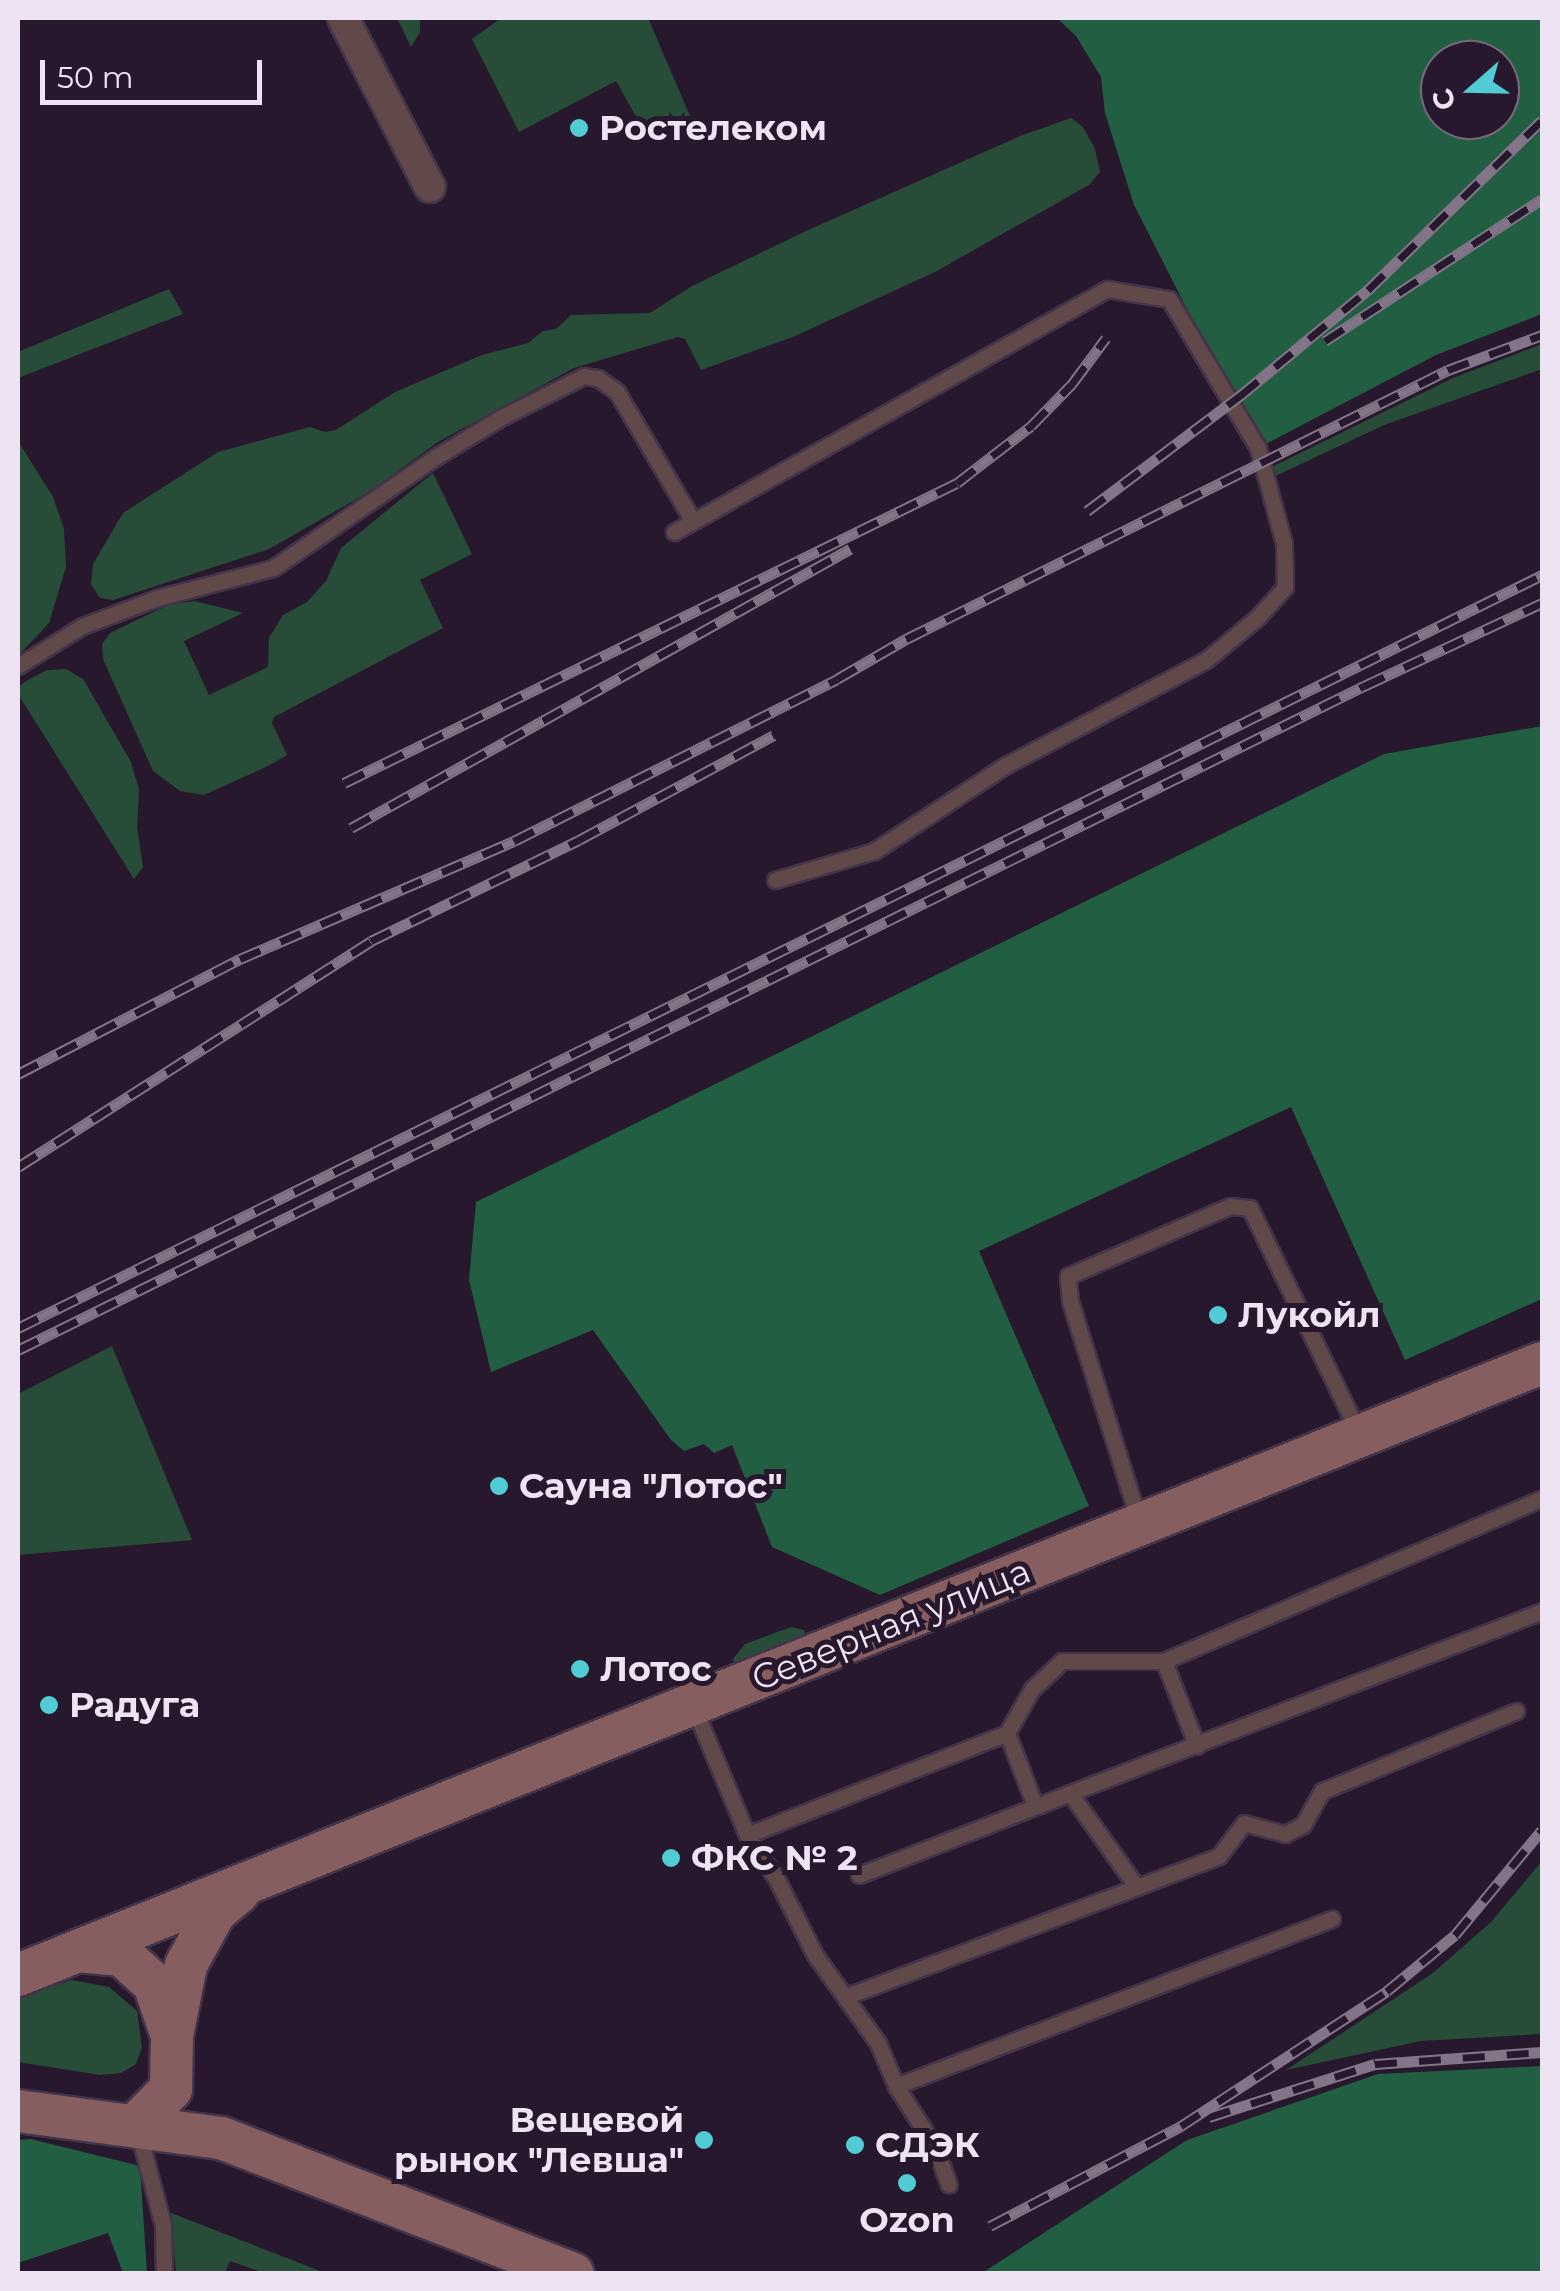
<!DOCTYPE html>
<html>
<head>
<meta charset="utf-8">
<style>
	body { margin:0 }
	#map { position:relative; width:1560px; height:2291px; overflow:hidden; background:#28182d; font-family:Montserrat,sans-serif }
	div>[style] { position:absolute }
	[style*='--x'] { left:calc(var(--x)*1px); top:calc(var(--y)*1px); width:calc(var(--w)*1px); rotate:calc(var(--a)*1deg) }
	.green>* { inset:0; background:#274d39 }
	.forest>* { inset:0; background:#225e42 }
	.roads { filter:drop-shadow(2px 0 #443449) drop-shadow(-2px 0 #443449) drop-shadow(0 2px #443449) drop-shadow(0 -2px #443449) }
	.lane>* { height:15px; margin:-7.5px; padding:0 7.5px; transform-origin:7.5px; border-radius:7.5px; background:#614849 }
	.street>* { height:30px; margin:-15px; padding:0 15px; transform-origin:15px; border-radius:15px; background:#614849 }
	.secondary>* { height:42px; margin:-21px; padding:0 21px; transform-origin:21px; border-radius:21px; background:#875e60 }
	.rail>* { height:11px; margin-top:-5.5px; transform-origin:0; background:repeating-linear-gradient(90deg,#28182d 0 22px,#837587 0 44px); box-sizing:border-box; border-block:2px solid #837587 }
	.dots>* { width:28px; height:28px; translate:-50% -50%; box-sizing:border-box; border:5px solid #28182d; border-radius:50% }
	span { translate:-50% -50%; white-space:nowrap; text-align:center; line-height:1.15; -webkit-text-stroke:10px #28182d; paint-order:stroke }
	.poi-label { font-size:35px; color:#eee3f2; font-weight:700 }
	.left { translate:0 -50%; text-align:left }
	.right { translate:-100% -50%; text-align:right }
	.street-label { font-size:35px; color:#eee3f2 }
	.frame { position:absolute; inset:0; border:20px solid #eee3f2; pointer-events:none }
	.north { position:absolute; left:1420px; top:40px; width:100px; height:100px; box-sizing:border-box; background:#28182d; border:2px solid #77697c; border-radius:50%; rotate:250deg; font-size:28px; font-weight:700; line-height:40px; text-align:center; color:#eee3f2 }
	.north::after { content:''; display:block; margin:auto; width:35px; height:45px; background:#51ccd4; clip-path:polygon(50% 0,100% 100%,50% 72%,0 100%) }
	.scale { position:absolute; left:40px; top:60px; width:222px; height:45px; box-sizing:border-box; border:5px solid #eee3f2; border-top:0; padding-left:12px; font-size:30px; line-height:35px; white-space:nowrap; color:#eee3f2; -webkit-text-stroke:8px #28182d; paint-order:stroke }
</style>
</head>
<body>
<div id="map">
	<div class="green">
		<i style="clip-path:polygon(397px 18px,420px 18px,420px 32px,411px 47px)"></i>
		<i style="clip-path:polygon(501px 18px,648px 18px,690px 116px,648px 138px,616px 81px,519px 132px,472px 39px)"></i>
		<i style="clip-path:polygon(1071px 118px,1083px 127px,1095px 149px,1100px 172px,1089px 185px,935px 272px,795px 336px,701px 370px,685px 339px,678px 337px,574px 368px,438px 442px,369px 492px,269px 549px,113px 600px,100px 598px,91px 584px,93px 564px,123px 513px,218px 452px,310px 427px,325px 432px,336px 430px,395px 392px,482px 355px,528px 343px,543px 331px,556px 329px,571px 315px,650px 313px,692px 286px,806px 231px,1020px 136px)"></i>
		<i style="clip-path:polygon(169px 289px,183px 314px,18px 378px,18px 352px)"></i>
		<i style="clip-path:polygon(1542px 344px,1542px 369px,1384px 425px,1258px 484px,1255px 475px,1453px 378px)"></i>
		<i style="clip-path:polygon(18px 441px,53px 497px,64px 529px,66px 567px,49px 623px,18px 656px)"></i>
		<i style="clip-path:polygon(433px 473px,472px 554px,420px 580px,443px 628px,274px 717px,272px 723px,287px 755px,268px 766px,204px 795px,180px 791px,153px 771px,103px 659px,102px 644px,110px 633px,168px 605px,194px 601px,243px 613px,184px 641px,209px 695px,268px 667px,269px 638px,283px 615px,307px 602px,326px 581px,341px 548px)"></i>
		<i style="clip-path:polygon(66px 669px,83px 679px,131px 762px,139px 790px,137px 828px,143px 867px,134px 879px,18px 694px,18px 687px,28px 680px,47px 670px)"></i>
		<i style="clip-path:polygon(112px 1346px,192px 1540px,18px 1555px,18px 1394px)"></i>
		<i style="clip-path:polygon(791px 1627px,804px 1630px,808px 1643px,736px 1673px,733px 1659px,745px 1644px)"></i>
		<i style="clip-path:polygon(1542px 1861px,1542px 2034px,1421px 2041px,1286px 2070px,1433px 1973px,1491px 1922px)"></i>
		<i style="clip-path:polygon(72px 1980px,109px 1987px,137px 2011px,142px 2047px,136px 2064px,121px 2073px,100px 2075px,18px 2062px,18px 1997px)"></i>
		<i style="clip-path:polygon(171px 2213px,325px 2273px,264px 2273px,230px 2261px,225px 2273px,176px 2273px)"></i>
	</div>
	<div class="forest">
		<i style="clip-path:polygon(evenodd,1057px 18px,1542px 18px,1542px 314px,1436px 355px,1258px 448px,1134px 205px,1105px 113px,1101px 77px,1076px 36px,1057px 18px,1440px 60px,1500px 60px,1500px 120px,1440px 120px,1440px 60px)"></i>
		<i style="clip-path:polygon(1542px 726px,1542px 1299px,1405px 1360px,1291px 1107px,979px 1251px,1089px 1506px,880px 1595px,772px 1547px,732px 1445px,714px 1453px,704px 1444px,684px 1451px,671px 1440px,593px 1330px,491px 1372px,469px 1280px,476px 1202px,1384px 754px)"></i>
		<i style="clip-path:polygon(1542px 2066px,1542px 2273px,982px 2273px,1187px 2140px,1378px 2074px)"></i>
		<i style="clip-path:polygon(31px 2139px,140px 2166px,147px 2273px,123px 2273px,108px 2233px,18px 2263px,18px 2140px)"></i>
	</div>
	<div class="roads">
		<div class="lane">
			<i style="--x:674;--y:532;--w:497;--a:-29.3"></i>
			<i style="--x:1107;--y:289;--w:63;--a:9.2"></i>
			<i style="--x:1169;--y:299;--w:174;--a:59.1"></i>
			<i style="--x:1258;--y:448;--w:99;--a:74.8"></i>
			<i style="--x:1284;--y:544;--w:43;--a:88.7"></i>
			<i style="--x:1285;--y:587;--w:40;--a:132"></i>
			<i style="--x:1258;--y:617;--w:67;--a:140.4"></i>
			<i style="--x:1206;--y:660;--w:226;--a:152.3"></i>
			<i style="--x:1006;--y:765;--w:158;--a:146.9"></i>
			<i style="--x:874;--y:851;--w:103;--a:163.7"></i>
			<i style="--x:18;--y:666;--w:75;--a:-32"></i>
			<i style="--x:82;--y:626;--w:80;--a:-20.5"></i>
			<i style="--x:157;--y:598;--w:120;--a:-14.5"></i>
			<i style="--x:273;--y:568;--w:195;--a:-34.3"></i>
			<i style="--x:434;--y:458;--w:79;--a:-31.1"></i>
			<i style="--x:502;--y:417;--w:92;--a:-26.6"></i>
			<i style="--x:584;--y:376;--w:14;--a:8"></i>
			<i style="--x:598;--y:378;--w:24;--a:36"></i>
			<i style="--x:617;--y:392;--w:150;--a:59.5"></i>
			<i style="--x:1139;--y:1521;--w:231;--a:-107.4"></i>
			<i style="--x:1070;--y:1301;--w:25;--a:-95"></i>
			<i style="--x:1068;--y:1276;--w:176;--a:-23.4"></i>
			<i style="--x:1230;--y:1206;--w:20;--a:6"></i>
			<i style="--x:1250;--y:1208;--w:250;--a:64.2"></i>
			<i style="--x:1164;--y:1661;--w:91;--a:68.8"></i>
			<i style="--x:694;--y:1708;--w:138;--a:67.3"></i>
			<i style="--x:747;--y:1835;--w:54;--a:56.3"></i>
			<i style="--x:777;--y:1880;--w:84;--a:63.1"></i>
			<i style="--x:815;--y:1955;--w:108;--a:54.4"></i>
			<i style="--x:878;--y:2043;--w:47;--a:67.3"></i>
			<i style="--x:896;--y:2086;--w:72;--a:57.4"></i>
			<i style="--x:935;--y:2147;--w:40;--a:69.8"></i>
			<i style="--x:1007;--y:1733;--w:75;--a:68.9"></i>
			<i style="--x:1070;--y:1793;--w:506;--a:-21.09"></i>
			<i style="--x:747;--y:1835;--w:279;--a:-21.4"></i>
			<i style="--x:1007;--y:1733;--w:51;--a:-60.4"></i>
			<i style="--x:1032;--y:1689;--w:41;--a:-43"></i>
			<i style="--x:1062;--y:1661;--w:102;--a:0"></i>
			<i style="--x:1164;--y:1661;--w:412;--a:-23.3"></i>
			<i style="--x:859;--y:1875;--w:226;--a:-21.2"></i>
			<i style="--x:1070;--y:1793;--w:114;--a:54.6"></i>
			<i style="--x:847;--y:1996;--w:397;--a:-20.6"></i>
			<i style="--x:1219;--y:1856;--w:41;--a:-52.9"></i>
			<i style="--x:1244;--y:1823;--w:42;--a:15"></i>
			<i style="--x:1285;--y:1834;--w:20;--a:-27"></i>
			<i style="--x:1303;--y:1825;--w:39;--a:-61"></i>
			<i style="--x:1322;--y:1791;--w:210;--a:-22.4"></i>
			<i style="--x:896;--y:2086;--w:467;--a:-21"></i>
			<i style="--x:138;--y:2131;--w:97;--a:75.1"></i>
			<i style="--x:163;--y:2225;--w:49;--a:88.8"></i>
		</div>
		<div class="street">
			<i style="--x:343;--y:18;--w:190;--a:62.8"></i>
		</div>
		<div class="secondary">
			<i style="--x:78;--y:1951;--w:44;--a:5.2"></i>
			<i style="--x:122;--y:1955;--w:43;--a:42.2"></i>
			<i style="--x:154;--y:1984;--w:55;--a:70.9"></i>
			<i style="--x:18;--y:1975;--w:1642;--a:-21.88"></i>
			<i style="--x:18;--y:2111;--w:205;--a:7.6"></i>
			<i style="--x:221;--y:2138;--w:377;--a:21.1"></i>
			<i style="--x:136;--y:2125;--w:50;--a:-45.8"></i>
			<i style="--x:171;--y:2089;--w:53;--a:-88.9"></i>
			<i style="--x:172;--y:2036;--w:72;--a:-78.8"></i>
			<i style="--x:186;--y:1965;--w:60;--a:-61.3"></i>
			<i style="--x:215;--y:1912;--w:31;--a:-40"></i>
		</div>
	</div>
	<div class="rail">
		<i style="--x:1325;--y:341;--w:259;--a:-33.2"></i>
		<i style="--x:1087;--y:511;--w:193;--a:-37"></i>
		<i style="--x:1241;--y:395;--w:165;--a:-39.6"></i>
		<i style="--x:1368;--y:290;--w:243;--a:-44.3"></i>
		<i style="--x:344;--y:783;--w:682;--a:-26.08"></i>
		<i style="--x:957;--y:483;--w:93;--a:-37.6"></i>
		<i style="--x:1031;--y:426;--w:59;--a:-45.7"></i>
		<i style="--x:1072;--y:384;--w:57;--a:-53.5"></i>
		<i style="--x:351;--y:828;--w:572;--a:-29.21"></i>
		<i style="--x:18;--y:1074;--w:250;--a:-27.4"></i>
		<i style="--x:240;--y:959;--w:298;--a:-23.3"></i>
		<i style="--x:514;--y:841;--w:361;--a:-26.6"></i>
		<i style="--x:837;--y:679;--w:80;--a:-30.1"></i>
		<i style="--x:906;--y:639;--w:605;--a:-26.4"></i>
		<i style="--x:1448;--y:370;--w:100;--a:-20.4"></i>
		<i style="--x:18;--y:1167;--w:419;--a:-32.6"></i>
		<i style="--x:371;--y:941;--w:231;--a:-25.9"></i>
		<i style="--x:579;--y:840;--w:221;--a:-28.3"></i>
		<i style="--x:18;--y:1328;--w:1700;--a:-26.29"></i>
		<i style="--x:18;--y:1350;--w:1501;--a:-26.26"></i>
		<i style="--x:1364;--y:686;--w:196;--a:-25"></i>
		<i style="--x:1209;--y:2117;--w:174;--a:-17.7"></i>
		<i style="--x:1375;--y:2064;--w:167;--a:-4.1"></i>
		<i style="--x:990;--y:2226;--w:216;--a:-27.6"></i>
		<i style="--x:1181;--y:2126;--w:246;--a:-33.2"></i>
		<i style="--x:1387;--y:1991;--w:88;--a:-39.5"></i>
		<i style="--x:1455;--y:1935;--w:136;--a:-50.4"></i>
	</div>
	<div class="dots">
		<i style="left:579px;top:128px;background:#51ccd4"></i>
		<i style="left:1218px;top:1315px;background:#51ccd4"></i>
		<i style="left:499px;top:1486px;background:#51ccd4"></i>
		<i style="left:580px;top:1669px;background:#51ccd4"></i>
		<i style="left:49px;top:1705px;background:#51ccd4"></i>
		<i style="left:671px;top:1858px;background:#51ccd4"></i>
		<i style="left:704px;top:2140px;background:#51ccd4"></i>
		<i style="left:855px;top:2145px;background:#51ccd4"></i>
		<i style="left:907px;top:2183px;background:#51ccd4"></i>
	</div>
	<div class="poi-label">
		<span class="left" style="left:599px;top:128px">Ростелеком</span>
		<span class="left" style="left:1238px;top:1315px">Лукойл</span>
		<span class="left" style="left:519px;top:1486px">Сауна "Лотос"</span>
		<span class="left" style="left:600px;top:1669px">Лотос</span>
		<span class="left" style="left:69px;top:1705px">Радуга</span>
		<span class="left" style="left:691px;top:1858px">ФКС № 2</span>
		<span class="right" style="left:684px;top:2140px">Вещевой<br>рынок "Левша"</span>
		<span class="left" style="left:875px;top:2145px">СДЭК</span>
		<span style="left:907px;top:2220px">Ozon</span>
	</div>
	<div class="street-label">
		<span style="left:891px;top:1625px;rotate:-22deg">Северная улица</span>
	</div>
	<div class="frame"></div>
	<div class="north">С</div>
	<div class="scale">50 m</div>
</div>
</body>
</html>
